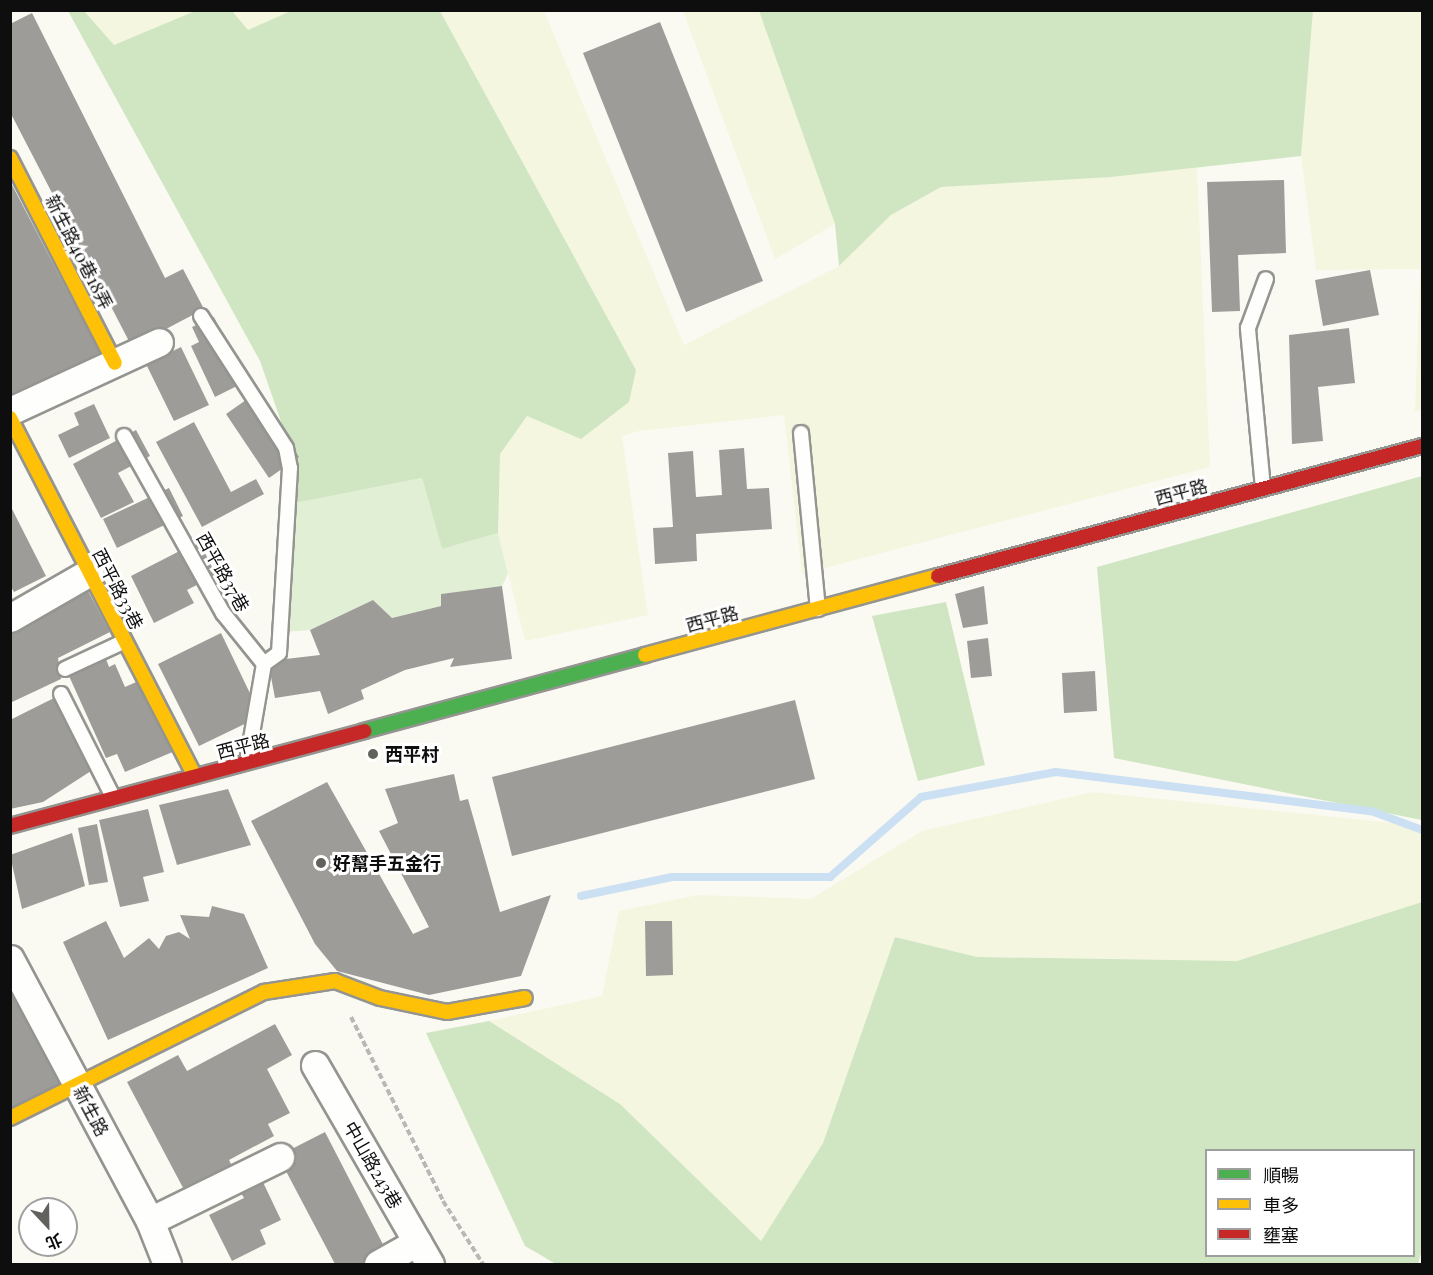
<!DOCTYPE html>
<html>
<head>
<meta charset="utf-8">
<style>
	body { margin:0 }
	#map { position:relative; width:1433px; height:1275px; overflow:hidden; background:#fafaf2; font-family:"Playfair Display","Noto Sans TC",serif }
	div>[style] { position:absolute }
	[style*='--x'] { left:calc(var(--x)*1px); top:calc(var(--y)*1px); width:calc(var(--w)*1px); rotate:calc(var(--a)*1deg) }
	.farmland>* { inset:0; background:#f5f6e0 }
	.green>* { inset:0; background:#e1efd4 }
	.forest>* { inset:0; background:#d0e6c2 }
	.stream>* { height:8px; margin:-4px; padding:0 4px; transform-origin:4px; border-radius:4px; background:#cbe0f2 }
	.building>* { inset:0; background:#9e9c98 }
	.path>* { height:4px; margin-top:-2px; transform-origin:0; background:repeating-linear-gradient(90deg,#b8b8b6 0 6px,transparent 0 9px) }
	.roads { filter:drop-shadow(2px 0 #949491) drop-shadow(-2px 0 #949491) drop-shadow(0 2px #949491) drop-shadow(0 -2px #949491) }
	.lane>* { height:14px; margin:-7px; padding:0 7px; transform-origin:7px; border-radius:7px; background:#fefefd }
	.street>* { height:27px; margin:-13.5px; padding:0 13.5px; transform-origin:13.5px; border-radius:13.5px; background:#fefefd }
	.fast>* { height:14px; margin:-7px; padding:0 7px; transform-origin:7px; border-radius:7px; background:#4caf50 }
	.slow>* { height:14px; margin:-7px; padding:0 7px; transform-origin:7px; border-radius:7px; background:#ffc107 }
	.jam>* { height:14px; margin:-7px; padding:0 7px; transform-origin:7px; border-radius:7px; background:#c62828 }
	.dots>* { width:16px; height:16px; translate:-50% -50%; box-sizing:border-box; border:3px solid #fff; border-radius:50% }
	span { translate:-50% -50%; white-space:nowrap; text-align:center; line-height:1.15; -webkit-text-stroke:6px #fff; paint-order:stroke }
	.street-label { font-size:18px; color:#0e0e0e }
	.poi-label { font-size:18px; color:#0e0e0e; font-weight:700 }
	.left { translate:0 -50%; text-align:left }
	.frame { position:absolute; inset:0; border:12px solid #0e0e0e; pointer-events:none }
	.legend { position:absolute; left:1205px; top:1149px; width:210px; height:108px; box-sizing:border-box; background:#fff; border:2px solid #9f9f9f; margin:0; padding:8px 10px; list-style:none; font-size:18px; color:#0e0e0e }
	.legend li { display:flex; align-items:center; gap:12px; height:30px }
	.legend b { width:30px; border:2px solid #9f9f9f }
	.north { position:absolute; left:18px; top:1197px; width:60px; height:60px; box-sizing:border-box; background:#fff; border:2px solid #9f9f9f; border-radius:50%; rotate:158deg; font-size:16px; font-weight:700; line-height:24px; text-align:center; color:#0e0e0e }
	.north::after { content:''; display:block; margin:auto; width:21px; height:27px; background:#61615e; clip-path:polygon(50% 0,100% 100%,50% 72%,0 100%) }
</style>
</head>
<body>
<div id="map">
	<div class="farmland">
		<i style="clip-path:polygon(84px 11px,195px 11px,114px 46px)"></i>
		<i style="clip-path:polygon(232px 11px,291px 11px,248px 30px)"></i>
		<i style="clip-path:polygon(440px 11px,544px 11px,684px 345px,839px 266px,891px 215px,941px 187px,1197px 168px,1210px 467px,802px 574px,784px 415px,639px 431px,622px 436px,648px 615px,525px 641px,498px 533px,500px 453px,527px 416px,636px 370px)"></i>
		<i style="clip-path:polygon(683px 11px,759px 11px,835px 224px,775px 259px)"></i>
		<i style="clip-path:polygon(1313px 11px,1422px 11px,1422px 410px,1415px 412px,1420px 269px,1316px 270px,1301px 156px)"></i>
		<i style="clip-path:polygon(1093px 792px,1422px 826px,1422px 902px,1237px 961px,977px 957px,895px 937px,823px 1143px,761px 1241px,620px 1104px,489px 1021px,602px 996px,619px 911px,698px 895px,811px 899px,922px 831px)"></i>
	</div>
	<div class="green">
		<i style="clip-path:polygon(422px 478px,442px 549px,498px 533px,508px 574px,502px 586px,441px 594px,441px 606px,392px 618px,373px 600px,310px 630px,273px 633px,290px 504px)"></i>
	</div>
	<div class="forest">
		<i style="clip-path:polygon(68px 11px,84px 11px,114px 45px,195px 11px,232px 11px,248px 30px,291px 11px,440px 11px,636px 370px,629px 402px,581px 439px,527px 416px,500px 454px,498px 533px,442px 549px,422px 478px,290px 504px,285px 433px,260px 361px)"></i>
		<i style="clip-path:polygon(759px 11px,1313px 11px,1301px 156px,1111px 177px,941px 187px,891px 215px,839px 266px,835px 224px)"></i>
		<i style="clip-path:polygon(1422px 476px,1422px 820px,1114px 758px,1097px 567px)"></i>
		<i style="clip-path:polygon(946px 602px,985px 765px,918px 781px,872px 616px)"></i>
		<i style="clip-path:polygon(evenodd,1422px 902px,1422px 1250px,1418px 1264px,556px 1264px,525px 1246px,426px 1033px,489px 1021px,620px 1104px,761px 1241px,823px 1143px,895px 937px,977px 957px,1237px 961px,1422px 902px,1206px 1150px,1414px 1150px,1414px 1256px,1206px 1256px,1206px 1150px)"></i>
	</div>
	<div class="stream">
		<i style="--x:581;--y:896;--w:93;--a:-11.8"></i>
		<i style="--x:672;--y:877;--w:158;--a:0"></i>
		<i style="--x:830;--y:877;--w:121;--a:-41.3"></i>
		<i style="--x:921;--y:797;--w:137;--a:-10.5"></i>
		<i style="--x:1056;--y:772;--w:317;--a:7.1"></i>
		<i style="--x:1371;--y:811;--w:54;--a:20.4"></i>
	</div>
	<div class="building">
		<i style="clip-path:polygon(32px 13px,165px 278px,183px 269px,204px 309px,132px 347px,10px 112px,10px 24px)"></i>
		<i style="clip-path:polygon(660px 22px,763px 281px,686px 312px,583px 53px)"></i>
		<i style="clip-path:polygon(1284px 180px,1286px 253px,1238px 255px,1240px 311px,1212px 312px,1207px 182px)"></i>
		<i style="clip-path:polygon(10px 181px,104px 361px,10px 401px)"></i>
		<i style="clip-path:polygon(1370px 270px,1379px 315px,1323px 326px,1315px 280px)"></i>
		<i style="clip-path:polygon(214px 317px,245px 382px,215px 397px,191px 346px,199px 342px,192px 327px)"></i>
		<i style="clip-path:polygon(1349px 328px,1355px 383px,1318px 387px,1323px 441px,1292px 444px,1289px 335px)"></i>
		<i style="clip-path:polygon(181px 347px,209px 405px,174px 421px,146px 364px)"></i>
		<i style="clip-path:polygon(256px 393px,299px 457px,269px 478px,226px 414px)"></i>
		<i style="clip-path:polygon(94px 404px,110px 438px,69px 458px,58px 435px,79px 425px,74px 413px)"></i>
		<i style="clip-path:polygon(194px 422px,231px 492px,256px 479px,264px 494px,202px 527px,156px 442px)"></i>
		<i style="clip-path:polygon(136px 430px,150px 456px,118px 473px,134px 502px,101px 518px,73px 464px)"></i>
		<i style="clip-path:polygon(744px 448px,747px 489px,769px 488px,772px 529px,696px 534px,697px 561px,655px 564px,653px 528px,673px 527px,668px 453px,693px 451px,696px 497px,722px 495px,719px 450px)"></i>
		<i style="clip-path:polygon(169px 488px,183px 516px,117px 548px,103px 519px)"></i>
		<i style="clip-path:polygon(10px 505px,46px 576px,14px 592px,10px 585px)"></i>
		<i style="clip-path:polygon(199px 541px,216px 575px,187px 590px,194px 603px,154px 623px,131px 576px)"></i>
		<i style="clip-path:polygon(502px 586px,512px 659px,450px 667px,454px 658px,405px 670px,361px 690px,364px 699px,328px 714px,320px 691px,275px 698px,268px 661px,320px 655px,310px 630px,373px 600px,392px 618px,441px 606px,441px 594px)"></i>
		<i style="clip-path:polygon(984px 586px,988px 624px,963px 628px,955px 594px)"></i>
		<i style="clip-path:polygon(87px 589px,110px 632px,58px 658px,61px 679px,10px 703px,10px 627px)"></i>
		<i style="clip-path:polygon(221px 633px,261px 716px,199px 746px,158px 664px)"></i>
		<i style="clip-path:polygon(988px 638px,992px 676px,971px 678px,967px 641px)"></i>
		<i style="clip-path:polygon(106px 659px,109px 667px,115px 664px,125px 687px,143px 679px,175px 751px,125px 772px,117px 754px,106px 758px,69px 676px)"></i>
		<i style="clip-path:polygon(1095px 671px,1097px 711px,1064px 713px,1062px 673px)"></i>
		<i style="clip-path:polygon(54px 698px,91px 771px,43px 802px,10px 809px,10px 720px)"></i>
		<i style="clip-path:polygon(795px 700px,815px 779px,512px 856px,492px 777px)"></i>
		<i style="clip-path:polygon(454px 774px,460px 801px,468px 799px,500px 912px,551px 895px,521px 976px,429px 995px,337px 971px,315px 944px,251px 821px,327px 782px,413px 934px,429px 927px,379px 831px,398px 823px,385px 789px)"></i>
		<i style="clip-path:polygon(228px 789px,251px 845px,177px 865px,159px 805px)"></i>
		<i style="clip-path:polygon(148px 809px,164px 872px,143px 877px,149px 901px,120px 907px,99px 820px)"></i>
		<i style="clip-path:polygon(97px 824px,108px 882px,89px 885px,78px 828px)"></i>
		<i style="clip-path:polygon(72px 833px,85px 886px,22px 909px,10px 855px)"></i>
		<i style="clip-path:polygon(212px 906px,244px 914px,268px 968px,108px 1040px,63px 942px,106px 921px,124px 958px,149px 938px,159px 949px,166px 936px,179px 932px,190px 939px,180px 915px,209px 917px)"></i>
		<i style="clip-path:polygon(645px 921px,672px 921px,673px 975px,646px 976px)"></i>
		<i style="clip-path:polygon(10px 978px,68px 1089px,10px 1118px)"></i>
		<i style="clip-path:polygon(275px 1024px,292px 1055px,267px 1069px,290px 1113px,268px 1124px,274px 1136px,229px 1160px,237px 1176px,190px 1201px,127px 1082px,178px 1055px,187px 1071px)"></i>
		<i style="clip-path:polygon(325px 1132px,389px 1256px,373px 1264px,335px 1264px,278px 1156px)"></i>
		<i style="clip-path:polygon(261px 1178px,281px 1220px,260px 1230px,266px 1244px,232px 1261px,209px 1215px,244px 1198px,238px 1188px)"></i>
	</div>
	<div class="path">
		<i style="--x:351;--y:1017;--w:206;--a:63.4"></i>
		<i style="--x:443;--y:1201;--w:75;--a:57.6"></i>
	</div>
	<div class="roads">
		<div class="lane">
			<i style="--x:201;--y:316;--w:157;--a:57.2"></i>
			<i style="--x:286;--y:448;--w:20;--a:79"></i>
			<i style="--x:290;--y:468;--w:185;--a:93.4"></i>
			<i style="--x:279;--y:653;--w:19;--a:144"></i>
			<i style="--x:801;--y:433;--w:177;--a:84.5"></i>
			<i style="--x:124;--y:436;--w:203;--a:60.8"></i>
			<i style="--x:223;--y:613;--w:65;--a:51.2"></i>
			<i style="--x:264;--y:664;--w:99;--a:99.8"></i>
			<i style="--x:1263;--y:488;--w:161;--a:-95.4"></i>
			<i style="--x:1248;--y:328;--w:52;--a:-69.8"></i>
			<i style="--x:65;--y:669;--w:66;--a:-25"></i>
			<i style="--x:61;--y:694;--w:115;--a:63.2"></i>
		</div>
		<div class="street">
			<i style="--x:10;--y:411;--w:164;--a:-24.8"></i>
			<i style="--x:10;--y:618;--w:92;--a:-29.9"></i>
			<i style="--x:10;--y:959;--w:297;--a:61.9"></i>
			<i style="--x:150;--y:1221;--w:46;--a:68.4"></i>
			<i style="--x:315;--y:1065;--w:230;--a:60"></i>
			<i style="--x:150;--y:1221;--w:145;--a:-26.2"></i>
			<i style="--x:378;--y:1264;--w:45;--a:-29.4"></i>
		</div>
		<div class="fast">
			<i style="--x:364;--y:731;--w:291;--a:-15.1"></i>
		</div>
		<div class="slow">
			<i style="--x:10;--y:158;--w:230;--a:62.9"></i>
			<i style="--x:10;--y:418;--w:403;--a:62.7"></i>
			<i style="--x:645;--y:655;--w:303;--a:-15.1"></i>
			<i style="--x:10;--y:1118;--w:284;--a:-26.4"></i>
			<i style="--x:264;--y:992;--w:72;--a:-8.8"></i>
			<i style="--x:335;--y:981;--w:48;--a:20.7"></i>
			<i style="--x:380;--y:998;--w:68;--a:11.8"></i>
			<i style="--x:447;--y:1012;--w:79;--a:-10.2"></i>
		</div>
		<div class="jam">
			<i style="--x:938;--y:576;--w:501;--a:-15.03"></i>
			<i style="--x:10;--y:826;--w:367;--a:-15"></i>
		</div>
	</div>
	<div class="dots">
		<i style="left:373px;top:754px;background:#61615e"></i>
		<i style="left:321px;top:863px;background:#61615e"></i>
	</div>
	<div class="street-label">
		<span style="left:79px;top:252px;rotate:63deg">新生路40巷18弄</span>
		<span style="left:1181px;top:492px;rotate:-15deg">西平路</span>
		<span style="left:223px;top:572px;rotate:61deg">西平路37巷</span>
		<span style="left:118px;top:589px;rotate:63deg">西平路33巷</span>
		<span style="left:712px;top:619px;rotate:-15deg">西平路</span>
		<span style="left:243px;top:746px;rotate:-14deg">西平路</span>
		<span style="left:91px;top:1111px;rotate:62deg">新生路</span>
		<span style="left:373px;top:1165px;rotate:60deg">中山路243巷</span>
	</div>
	<div class="poi-label">
		<span class="left" style="left:385px;top:754px">西平村</span>
		<span class="left" style="left:333px;top:863px">好幫手五金行</span>
	</div>
	<div class="frame"></div>
	<ul class="legend">
	<li><b style="height:8px;background:#4caf50"></b>順暢</li>
	<li><b style="height:8px;background:#ffc107"></b>車多</li>
	<li><b style="height:8px;background:#c62828"></b>壅塞</li>
	</ul>
	<div class="north">北</div>
</div>
</body>
</html>
